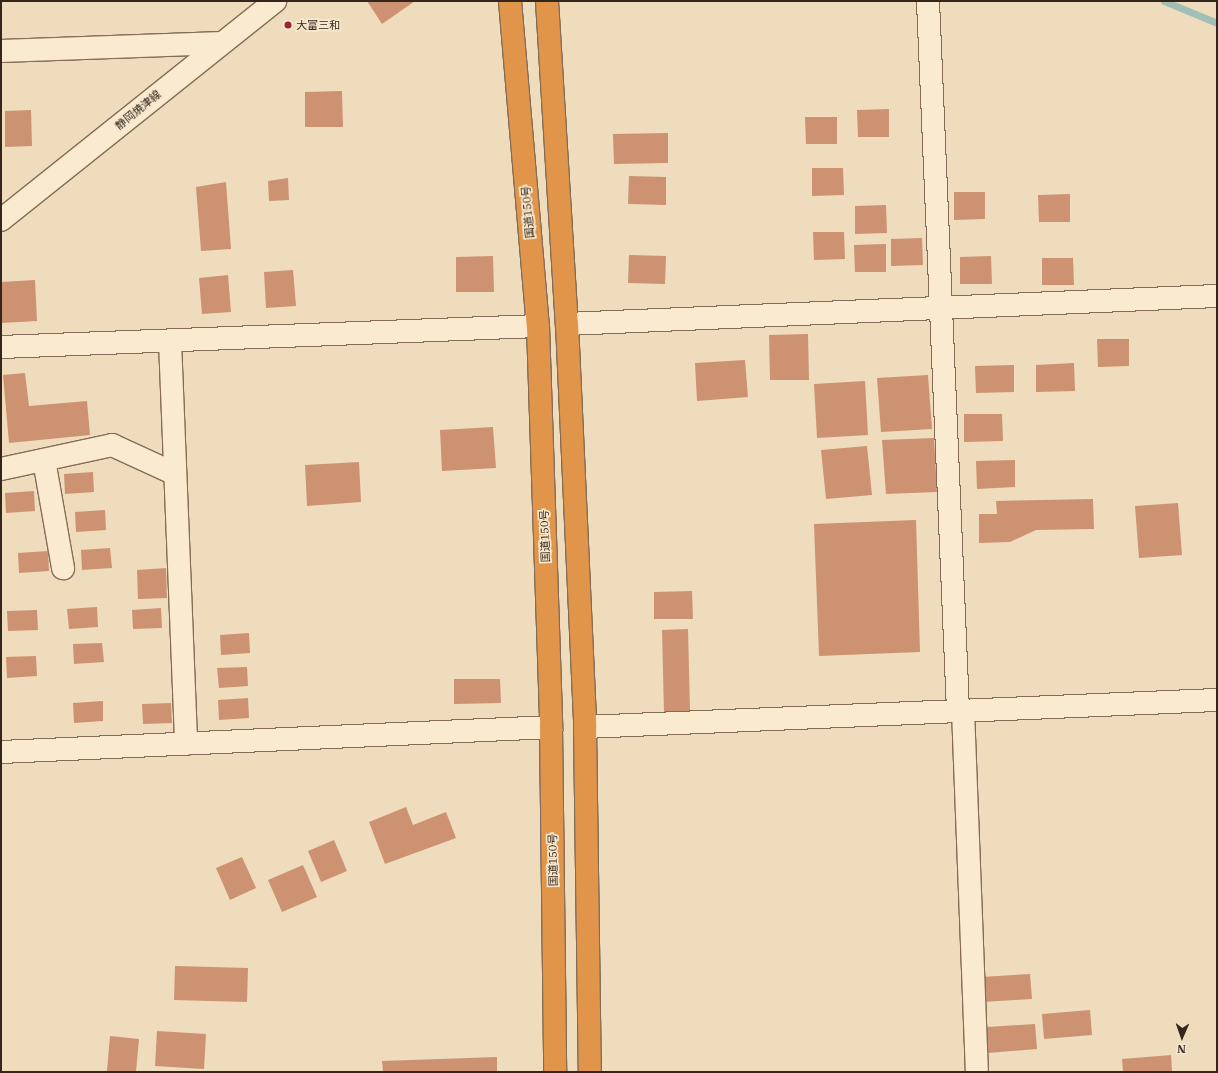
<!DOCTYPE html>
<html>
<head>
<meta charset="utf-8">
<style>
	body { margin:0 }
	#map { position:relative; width:1218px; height:1073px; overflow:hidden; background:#eedcbd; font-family:"IBM Plex Serif","Noto Sans JP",serif }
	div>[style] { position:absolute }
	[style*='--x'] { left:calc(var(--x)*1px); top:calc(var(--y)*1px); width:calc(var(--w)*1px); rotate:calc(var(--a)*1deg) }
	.stream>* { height:7px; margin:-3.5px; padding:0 3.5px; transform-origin:3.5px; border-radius:3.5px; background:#a1bfb4 }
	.building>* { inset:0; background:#cd9272 }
	.roads { filter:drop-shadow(1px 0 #866c56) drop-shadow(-1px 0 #866c56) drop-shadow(0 1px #866c56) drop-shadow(0 -1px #866c56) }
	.street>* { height:22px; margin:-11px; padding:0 11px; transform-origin:11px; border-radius:11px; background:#f9ead0 }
	.secondary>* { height:22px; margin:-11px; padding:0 11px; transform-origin:11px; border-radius:11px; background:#f9ead0 }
	.highway>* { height:22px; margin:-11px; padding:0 11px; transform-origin:11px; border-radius:11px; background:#e1954b }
	.dots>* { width:11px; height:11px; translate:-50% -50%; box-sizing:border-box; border:2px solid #f6e7cd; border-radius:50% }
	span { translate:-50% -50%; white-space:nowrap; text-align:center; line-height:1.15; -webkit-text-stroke:3.5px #f6e7cd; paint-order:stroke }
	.poi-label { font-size:11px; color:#35261b }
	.left { translate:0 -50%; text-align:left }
	.street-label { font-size:11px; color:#35261b }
	.frame { position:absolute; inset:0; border:2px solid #35261b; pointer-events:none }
	.north { position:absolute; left:1162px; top:1017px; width:40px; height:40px; -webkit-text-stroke:3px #f6e7cd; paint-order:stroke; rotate:182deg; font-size:11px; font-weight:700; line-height:16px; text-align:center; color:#35261b }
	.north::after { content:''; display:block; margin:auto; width:14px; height:18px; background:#35261b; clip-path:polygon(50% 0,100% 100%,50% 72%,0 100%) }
</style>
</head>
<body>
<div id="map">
	<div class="stream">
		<i style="--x:1164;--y:1;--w:57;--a:22.5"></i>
	</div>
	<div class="building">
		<i style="clip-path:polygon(367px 1px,415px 1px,382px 24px)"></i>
		<i style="clip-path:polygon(342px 91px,343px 127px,305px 127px,305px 92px)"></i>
		<i style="clip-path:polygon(889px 109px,889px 137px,858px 137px,857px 110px)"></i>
		<i style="clip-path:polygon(31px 110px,32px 146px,5px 147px,5px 111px)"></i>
		<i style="clip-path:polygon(805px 117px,837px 117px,837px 144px,806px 144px)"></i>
		<i style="clip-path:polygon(668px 133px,668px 163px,614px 164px,613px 134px)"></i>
		<i style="clip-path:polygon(812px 168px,843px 168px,844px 195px,812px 196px)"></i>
		<i style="clip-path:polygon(629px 176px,666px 177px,666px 205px,628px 204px)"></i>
		<i style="clip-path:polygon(288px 178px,289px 200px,269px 201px,268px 181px)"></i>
		<i style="clip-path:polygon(226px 182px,231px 249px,201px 251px,196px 187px)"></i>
		<i style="clip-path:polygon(954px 192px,985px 192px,985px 219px,954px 220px)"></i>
		<i style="clip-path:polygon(1070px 194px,1070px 222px,1039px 222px,1038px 195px)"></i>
		<i style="clip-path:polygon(886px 205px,887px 233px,855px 234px,855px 206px)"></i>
		<i style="clip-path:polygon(813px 232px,844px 232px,845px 259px,814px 260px)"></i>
		<i style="clip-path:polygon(922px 238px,923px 265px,891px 266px,891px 239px)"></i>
		<i style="clip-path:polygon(886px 244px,886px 272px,855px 272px,854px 245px)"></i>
		<i style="clip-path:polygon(629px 255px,666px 256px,665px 284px,628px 283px)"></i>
		<i style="clip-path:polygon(493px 256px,494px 292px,456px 292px,456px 257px)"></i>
		<i style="clip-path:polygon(991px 256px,992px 284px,960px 284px,960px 257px)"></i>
		<i style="clip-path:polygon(1042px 258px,1073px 258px,1074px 285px,1042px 285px)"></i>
		<i style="clip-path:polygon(293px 270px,296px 306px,266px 308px,264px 272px)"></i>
		<i style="clip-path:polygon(228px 275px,231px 312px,202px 314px,199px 278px)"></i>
		<i style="clip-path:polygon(35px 280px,37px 321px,1px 323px,1px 282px)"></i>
		<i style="clip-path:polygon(808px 334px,809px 380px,770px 380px,769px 335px)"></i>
		<i style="clip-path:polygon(1097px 339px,1129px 339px,1129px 366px,1098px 367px)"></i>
		<i style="clip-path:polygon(745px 360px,748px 397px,697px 401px,695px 363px)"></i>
		<i style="clip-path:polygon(1074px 363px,1075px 391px,1036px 392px,1036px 365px)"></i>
		<i style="clip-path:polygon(1014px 365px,1014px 392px,976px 393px,975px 366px)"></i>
		<i style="clip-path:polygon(25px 373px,29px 406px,87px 401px,90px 435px,9px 443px,3px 375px)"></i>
		<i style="clip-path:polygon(928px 375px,932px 429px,881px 432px,877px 378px)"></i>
		<i style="clip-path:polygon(865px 381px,868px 435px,817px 438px,814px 384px)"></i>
		<i style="clip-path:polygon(964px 414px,1002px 414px,1003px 441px,964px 442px)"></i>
		<i style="clip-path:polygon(493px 427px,496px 468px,442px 471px,440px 430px)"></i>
		<i style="clip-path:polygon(934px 438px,937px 492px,886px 494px,882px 440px)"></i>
		<i style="clip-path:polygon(867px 446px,872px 495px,826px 499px,821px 450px)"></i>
		<i style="clip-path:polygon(1015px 460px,1015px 487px,977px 489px,976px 461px)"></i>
		<i style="clip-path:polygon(359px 462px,361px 502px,307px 506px,305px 465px)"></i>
		<i style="clip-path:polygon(93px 472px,94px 492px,65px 494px,64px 474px)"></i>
		<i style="clip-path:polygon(34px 491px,35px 511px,6px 513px,5px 493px)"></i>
		<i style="clip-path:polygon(1093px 499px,1094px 529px,1036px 530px,1010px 542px,979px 543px,979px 514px,997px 514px,996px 501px)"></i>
		<i style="clip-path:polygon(1178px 503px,1182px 555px,1139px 558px,1135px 506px)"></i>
		<i style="clip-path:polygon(105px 510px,106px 530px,76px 532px,75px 512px)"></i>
		<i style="clip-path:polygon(916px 520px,920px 652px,819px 656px,814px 524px)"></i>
		<i style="clip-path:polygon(110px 548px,112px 568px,82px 570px,81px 550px)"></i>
		<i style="clip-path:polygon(48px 551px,49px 571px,19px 573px,18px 553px)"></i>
		<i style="clip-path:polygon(166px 568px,167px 598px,138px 599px,137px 570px)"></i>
		<i style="clip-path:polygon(692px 591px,693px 619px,654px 619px,654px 592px)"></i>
		<i style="clip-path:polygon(97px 607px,98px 627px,69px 629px,67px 609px)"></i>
		<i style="clip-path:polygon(161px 608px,162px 628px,133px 629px,132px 610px)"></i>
		<i style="clip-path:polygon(37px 610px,38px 630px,8px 631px,7px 611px)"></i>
		<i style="clip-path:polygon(688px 629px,690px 712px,664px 712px,662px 630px)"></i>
		<i style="clip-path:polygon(249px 633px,250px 653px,221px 655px,220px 635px)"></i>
		<i style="clip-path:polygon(102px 643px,104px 662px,74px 664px,73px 644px)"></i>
		<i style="clip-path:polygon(36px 656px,37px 676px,7px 678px,6px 657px)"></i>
		<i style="clip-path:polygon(247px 667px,248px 686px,219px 688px,217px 668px)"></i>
		<i style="clip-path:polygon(454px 679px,500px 679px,501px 703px,454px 704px)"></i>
		<i style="clip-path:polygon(248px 698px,249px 718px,219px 720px,218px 700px)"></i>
		<i style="clip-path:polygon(103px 701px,103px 721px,74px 723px,73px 703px)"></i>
		<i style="clip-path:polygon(171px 703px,172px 723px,143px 724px,142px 704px)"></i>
		<i style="clip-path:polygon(406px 807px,413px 825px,446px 812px,456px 838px,385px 864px,369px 822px)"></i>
		<i style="clip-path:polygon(334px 840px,347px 871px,321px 882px,308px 851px)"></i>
		<i style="clip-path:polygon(242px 857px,256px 888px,230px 900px,216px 868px)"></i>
		<i style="clip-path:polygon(303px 865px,317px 897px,282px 912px,268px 880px)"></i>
		<i style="clip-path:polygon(175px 966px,248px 968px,247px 1002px,174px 1000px)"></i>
		<i style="clip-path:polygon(1030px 974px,1032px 999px,983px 1002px,981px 977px)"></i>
		<i style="clip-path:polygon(1090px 1010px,1092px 1035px,1044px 1039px,1042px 1014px)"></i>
		<i style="clip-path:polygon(1035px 1024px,1037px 1049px,988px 1053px,987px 1027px)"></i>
		<i style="clip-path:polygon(157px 1031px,206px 1034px,204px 1069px,155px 1066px)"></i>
		<i style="clip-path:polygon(110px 1036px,139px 1039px,136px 1072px,107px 1071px)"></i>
		<i style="clip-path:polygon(1171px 1055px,1172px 1072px,1123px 1072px,1122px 1059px)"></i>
		<i style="clip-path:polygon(497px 1057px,497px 1072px,383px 1072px,382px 1061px)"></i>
	</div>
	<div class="roads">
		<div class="street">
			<i style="--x:928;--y:1;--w:710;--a:87.58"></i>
			<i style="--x:1;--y:51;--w:221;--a:-2.1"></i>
			<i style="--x:567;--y:324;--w:651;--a:-2.47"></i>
			<i style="--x:170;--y:341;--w:403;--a:87.7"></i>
			<i style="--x:1;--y:347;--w:537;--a:-2.24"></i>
			<i style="--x:44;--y:460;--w:110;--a:80"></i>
			<i style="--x:1;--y:469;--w:114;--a:-12.2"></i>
			<i style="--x:112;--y:445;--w:69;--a:24.7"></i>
			<i style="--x:963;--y:710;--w:362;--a:87.8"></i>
			<i style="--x:585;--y:727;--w:633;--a:-2.45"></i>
			<i style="--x:1;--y:752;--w:551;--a:-2.6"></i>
		</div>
		<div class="secondary">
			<i style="--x:1;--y:220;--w:351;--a:-38.6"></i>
		</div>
		<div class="highway">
			<i style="--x:510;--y:1;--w:326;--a:85.1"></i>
			<i style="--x:538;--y:326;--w:401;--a:88.1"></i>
			<i style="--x:551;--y:727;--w:345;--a:89.3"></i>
			<i style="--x:547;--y:1;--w:324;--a:86.5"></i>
			<i style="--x:567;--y:324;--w:403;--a:87.4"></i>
			<i style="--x:585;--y:727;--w:345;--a:89.2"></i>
		</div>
	</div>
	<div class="dots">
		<i style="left:288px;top:25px;background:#96252e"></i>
	</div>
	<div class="poi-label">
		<span class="left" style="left:296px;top:25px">大富三和</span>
	</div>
	<div class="street-label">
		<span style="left:138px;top:110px;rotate:-39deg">静岡焼津線</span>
		<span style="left:528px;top:212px;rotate:-95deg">国道150号</span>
		<span style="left:545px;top:536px;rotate:-92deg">国道150号</span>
		<span style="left:553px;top:860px;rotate:-91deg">国道150号</span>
	</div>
	<div class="frame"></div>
	<div class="north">N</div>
</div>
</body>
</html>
